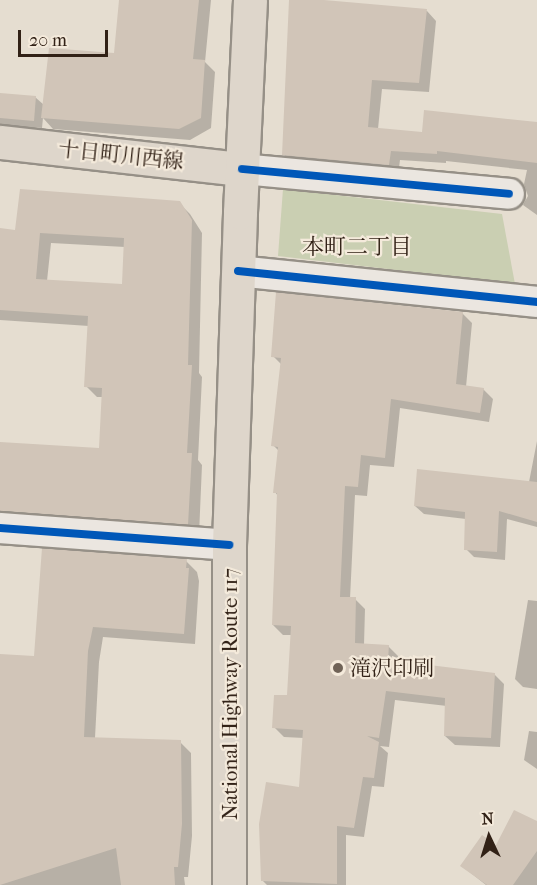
<!DOCTYPE html>
<html>
<head>
<meta charset="utf-8">
<style>
	body { margin:0 }
	#map { position:relative; width:537px; height:885px; overflow:hidden; background:#e5ddd0; font-family:"IM FELL French Canon","Noto Serif JP",serif }
	div>[style] { position:absolute }
	[style*='--x'] { left:calc(var(--x)*1px); top:calc(var(--y)*1px); width:calc(var(--w)*1px); rotate:calc(var(--a)*1deg) }
	.green>* { inset:0; background:#cacfb2 }
	.shadow>* { inset:0; background:#0003 }
	.building>* { inset:0; background:#d1c5b8 }
	.roads { filter:drop-shadow(2px 0 #969087) drop-shadow(-2px 0 #969087) drop-shadow(0 2px #969087) drop-shadow(0 -2px #969087) }
	.street>* { height:30px; margin:-15px; padding:0 15px; transform-origin:15px; border-radius:15px; background:#ebe6e0 }
	.primary>* { height:33px; margin:-16.5px; padding:0 16.5px; transform-origin:16.5px; border-radius:16.5px; background:#ded6cb }
	.highway>* { height:33px; margin:-16.5px; padding:0 16.5px; transform-origin:16.5px; border-radius:16.5px; background:#ded6cb }
	.cycleway>* { height:8px; margin:-4px; padding:0 4px; transform-origin:4px; border-radius:4px; background:#0057b8 }
	.dots>* { width:16px; height:16px; translate:-50% -50%; box-sizing:border-box; border:3px solid #f4eadb; border-radius:50% }
	span { translate:-50% -50%; white-space:nowrap; text-align:center; line-height:1.15; -webkit-text-stroke:4.5px #f4eadb; paint-order:stroke }
	.street-label { font-size:21px; color:#312116 }
	.poi-label { font-size:21px; color:#312116 }
	.left { translate:0 -50%; text-align:left }
	.neighbourhood-label { font-size:22px; color:#312116 }
	.north { position:absolute; left:459px; top:807px; width:60px; height:60px; -webkit-text-stroke:4px #f4eadb; paint-order:stroke; rotate:356deg; font-size:16px; font-weight:700; line-height:24px; text-align:center; color:#312116 }
	.north::after { content:''; display:block; margin:auto; width:21px; height:27px; background:#312116; clip-path:polygon(50% 0,100% 100%,50% 72%,0 100%) }
	.scale { position:absolute; left:18px; top:30px; width:90px; height:27px; box-sizing:border-box; border:3px solid #312116; border-top:0; padding-left:8px; font-size:18px; line-height:21px; white-space:nowrap; color:#312116; -webkit-text-stroke:4px #f4eadb; paint-order:stroke }
</style>
</head>
<body>
<div id="map">
	<div class="green">
		<i style="clip-path:polygon(283px 189px,502px 214px,515px 284px,278px 256px)"></i>
	</div>
	<div class="shadow">
		<i style="clip-path:polygon(120px 0,211px 0,205px 62px,215px 72px,211px 128px,190px 140px,53px 129px,43px 118px,42px 128px,0 125px,0 94px,35px 97px,44px 105px,115px 55px)"></i>
		<i style="clip-path:polygon(290px 0,427px 11px,436px 21px,429px 92px,382px 89px,378px 129px,423px 134px,537px 124px,537px 215px,523px 205px,528px 196px,524px 184px,527px 170px,446px 161px,446px 163px,400px 160px,398px 175px,293px 165px,284px 155px)"></i>
		<i style="clip-path:polygon(evenodd,179px 203px,190px 214px,202px 233px,199px 373px,202px 377px,198px 460px,202px 465px,199px 535px,0 526px,0 444px,101px 449px,103px 397px,97px 397px,86px 386px,89px 326px,0 320px,0 230px,16px 231px,179px 203px,51px 243px,125px 247px,123px 286px,47px 281px,51px 243px)"></i>
		<i style="clip-path:polygon(462px 313px,472px 323px,466px 387px,483px 389px,493px 399px,489px 422px,400px 408px,394px 467px,370px 465px,367px 496px,355px 495px,350px 599px,355px 599px,365px 609px,364px 645px,388px 646px,398px 656px,397px 663px,494px 674px,504px 684px,500px 747px,455px 745px,445px 736px,447px 706px,395px 700px,389px 747px,380px 746px,388px 753px,384px 787px,372px 786px,364px 837px,346px 835px,346px 885px,267px 885px,262px 880px,300px 789px,304px 738px,284px 737px,274px 727px,288px 697px,292px 635px,283px 635px,273px 625px,278px 496px,275px 492px,279px 451px,273px 445px,282px 365px,273px 356px)"></i>
		<i style="clip-path:polygon(537px 441px,537px 527px,507px 519px,505px 560px,474px 557px,466px 549px,466px 519px,424px 514px,415px 506px,529px 482px)"></i>
		<i style="clip-path:polygon(186px 561px,197px 572px,199px 581px,195px 644px,103px 637px,99px 662px,95px 738px,180px 742px,191px 753px,192px 836px,188px 877px,184px 877px,185px 885px,0 885px,0 656px,35px 658px)"></i>
		<i style="clip-path:polygon(528px 600px,537px 601px,537px 689px,523px 687px,515px 679px)"></i>
		<i style="clip-path:polygon(529px 731px,537px 732px,537px 769px,524px 760px)"></i>
		<i style="clip-path:polygon(537px 823px,537px 885px,486px 885px,462px 866px)"></i>
	</div>
	<div class="building">
		<i style="clip-path:polygon(119px 0,199px 0,193px 59px,205px 60px,201px 118px,179px 129px,41px 118px,49px 48px,114px 53px)"></i>
		<i style="clip-path:polygon(289px 0,324px 0,427px 9px,419px 83px,372px 80px,368px 127px,422px 132px,424px 110px,537px 122px,537px 163px,437px 151px,437px 154px,391px 151px,389px 165px,282px 155px)"></i>
		<i style="clip-path:polygon(0 93px,36px 96px,34px 121px,0 118px)"></i>
		<i style="clip-path:polygon(evenodd,20px 189px,180px 201px,192px 220px,188px 365px,192px 365px,187px 453px,192px 453px,188px 525px,0 511px,0 442px,99px 448px,102px 388px,84px 387px,88px 316px,0 310px,0 228px,15px 230px,20px 189px,40px 233px,124px 238px,122px 284px,36px 279px,40px 233px)"></i>
		<i style="clip-path:polygon(276px 292px,463px 312px,456px 384px,484px 388px,480px 413px,391px 399px,385px 458px,361px 455px,358px 487px,345px 486px,340px 597px,356px 597px,355px 643px,389px 645px,388px 660px,495px 673px,491px 738px,444px 736px,445px 698px,386px 691px,379px 738px,367px 736px,379px 742px,374px 778px,363px 777px,354px 828px,337px 826px,337px 884px,261px 881px,259px 824px,266px 782px,299px 787px,303px 730px,272px 728px,274px 695px,287px 695px,291px 626px,272px 625px,277px 493px,273px 493px,278px 447px,271px 446px,281px 358px,271px 357px)"></i>
		<i style="clip-path:polygon(417px 469px,537px 482px,537px 522px,499px 511px,497px 552px,464px 550px,465px 512px,414px 506px)"></i>
		<i style="clip-path:polygon(42px 548px,187px 559px,186px 568px,189px 568px,184px 634px,93px 627px,88px 651px,84px 737px,181px 740px,182px 824px,178px 867px,174px 867px,175px 885px,121px 885px,116px 848px,0 885px,0 654px,34px 656px)"></i>
		<i style="clip-path:polygon(514px 810px,537px 821px,537px 851px,513px 885px,487px 885px,460px 866px,482px 835px,496px 845px)"></i>
	</div>
	<div class="roads">
		<div class="street">
			<i style="--x:242;--y:169;--w:268;--a:5.3"></i>
			<i style="--x:238;--y:271;--w:301;--a:5.9"></i>
			<i style="--x:0;--y:528;--w:230;--a:4.2"></i>
		</div>
		<div class="primary">
			<i style="--x:0;--y:142;--w:244;--a:6.4"></i>
		</div>
		<div class="highway">
			<i style="--x:229;--y:885;--w:340;--a:-90"></i>
			<i style="--x:229;--y:545;--w:333;--a:-88.1"></i>
			<i style="--x:240;--y:212;--w:212;--a:-87.3"></i>
		</div>
	</div>
	<div class="cycleway">
		<i style="--x:242;--y:169;--w:268;--a:5.3"></i>
		<i style="--x:238;--y:271;--w:301;--a:5.9"></i>
		<i style="--x:0;--y:528;--w:230;--a:4.2"></i>
	</div>
	<div class="dots">
		<i style="left:338px;top:668px;background:#706357"></i>
	</div>
	<div class="street-label">
		<span style="left:121px;top:155px;rotate:6deg">十日町川西線</span>
		<span style="left:230px;top:694px;rotate:-90deg">National Highway Route 117</span>
	</div>
	<div class="poi-label">
		<span class="left" style="left:350px;top:668px">滝沢印刷</span>
	</div>
	<div class="neighbourhood-label">
		<span style="left:357px;top:248px">本町二丁目</span>
	</div>
	<div class="north">N</div>
	<div class="scale">20 m</div>
</div>
</body>
</html>
